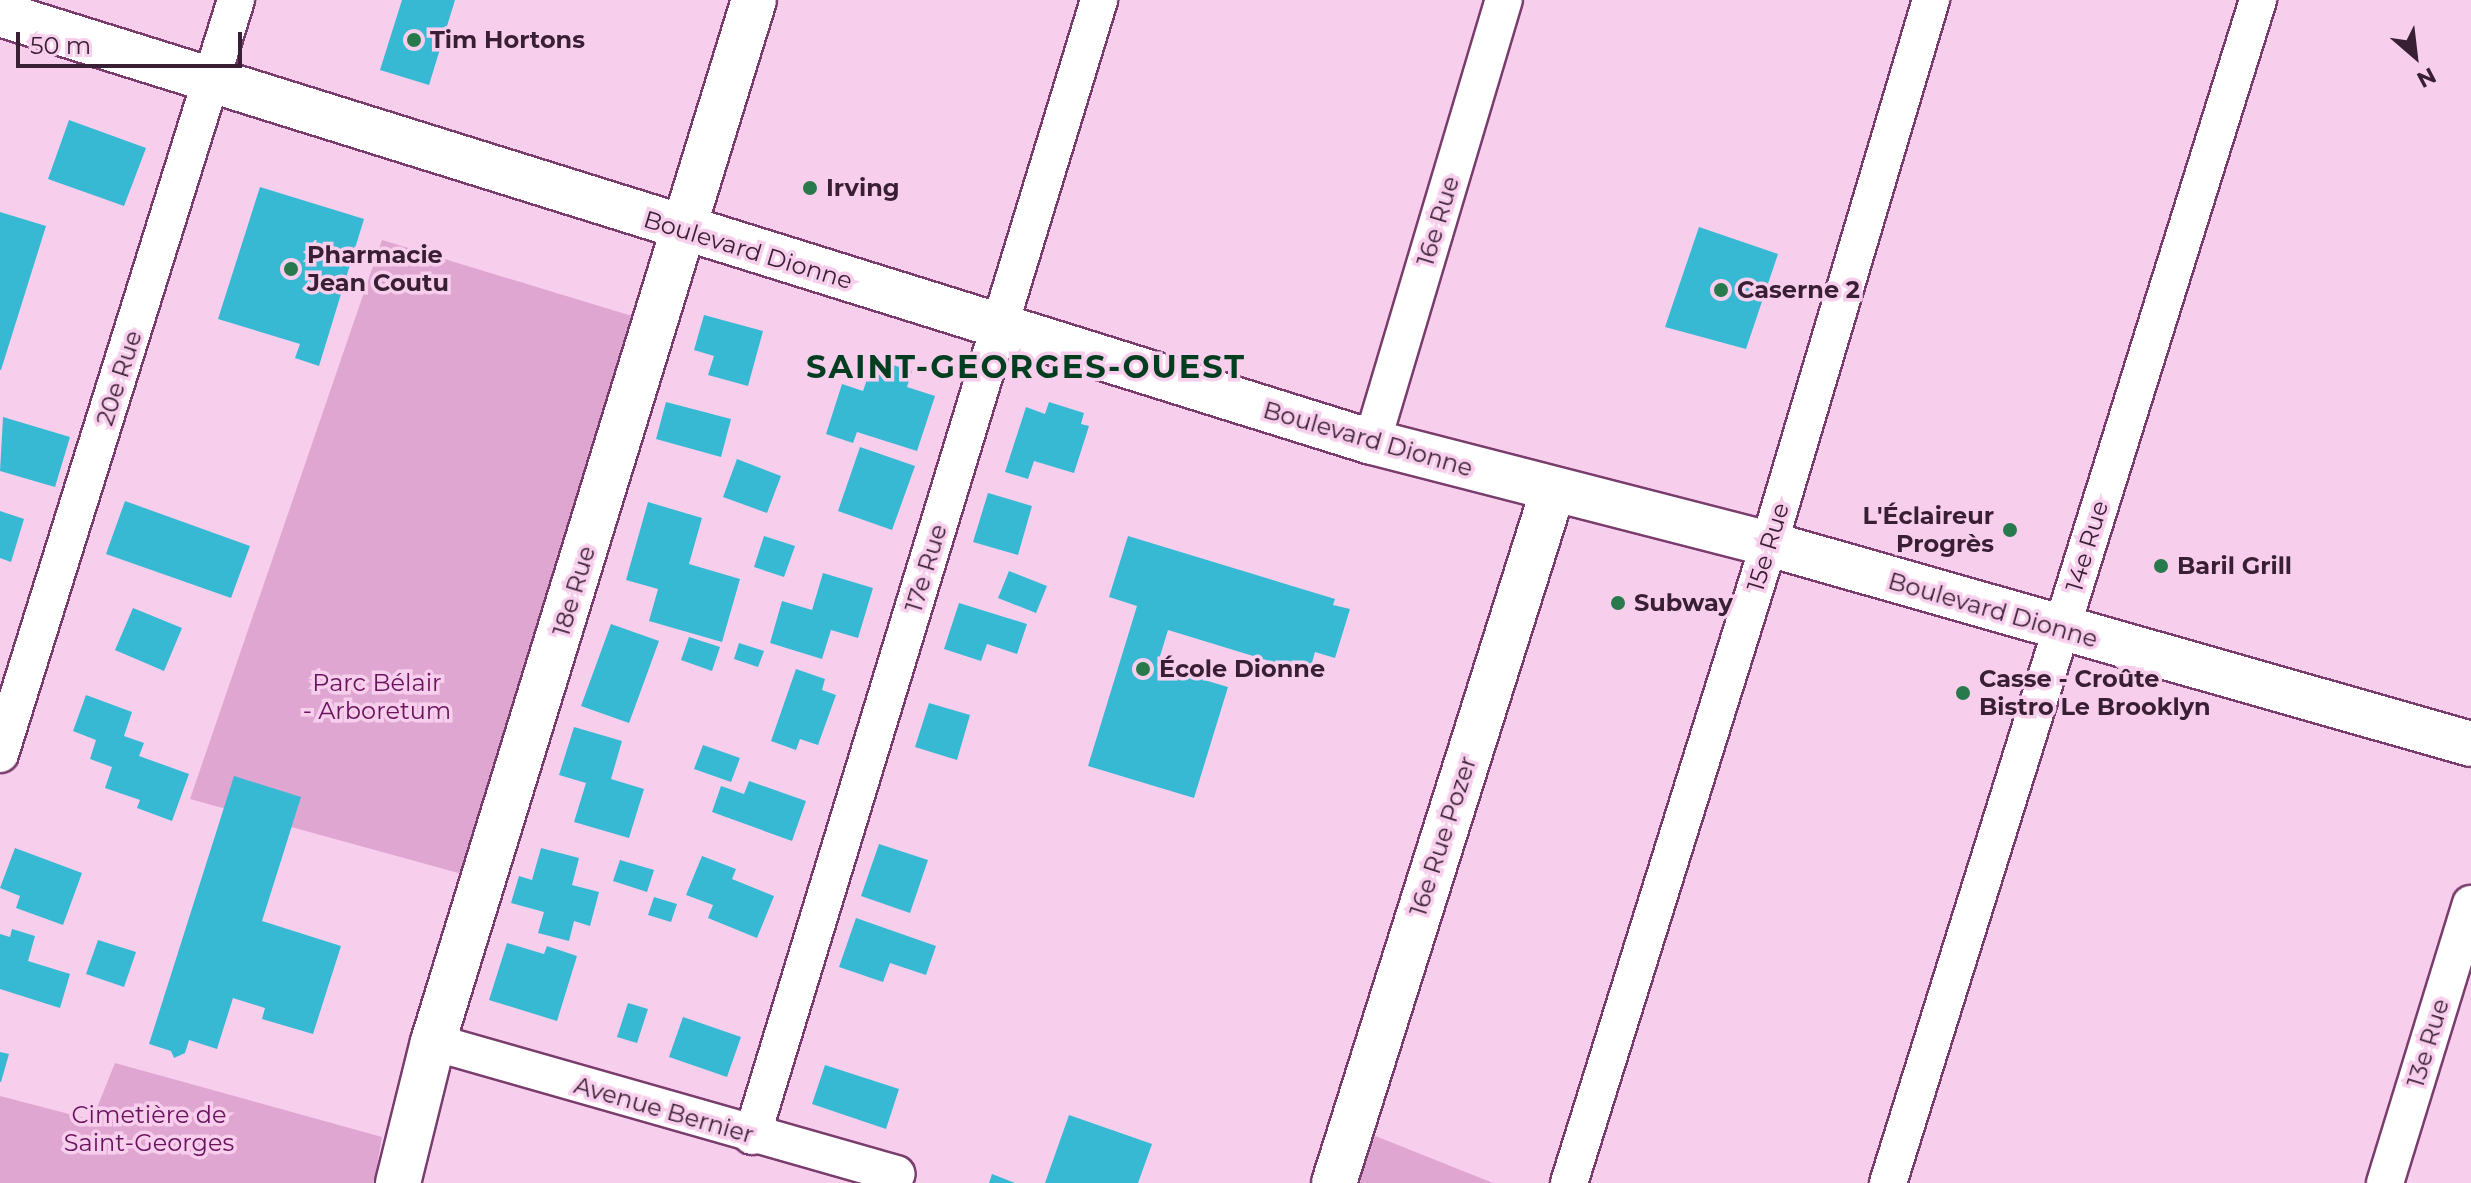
<!DOCTYPE html>
<html>
<head>
<meta charset="utf-8">
<style>
	body { margin:0 }
	#map { position:relative; width:2471px; height:1183px; overflow:hidden; background:#f8ceed; font-family:Montserrat,sans-serif }
	div>[style] { position:absolute }
	[style*='--x'] { left:calc(var(--x)*1px); top:calc(var(--y)*1px); width:calc(var(--w)*1px); rotate:calc(var(--a)*1deg) }
	.green>* { inset:0; background:#e0a6d2 }
	.building>* { inset:0; background:#37b9d3 }
	.roads { filter:drop-shadow(2px 0 #793d6d) drop-shadow(-2px 0 #793d6d) drop-shadow(0 2px #793d6d) drop-shadow(0 -2px #793d6d) }
	.street>* { height:36px; margin:-18px; padding:0 18px; transform-origin:18px; border-radius:18px; background:#fff }
	.secondary>* { height:44px; margin:-22px; padding:0 22px; transform-origin:22px; border-radius:22px; background:#fff }
	.dots>* { width:22px; height:22px; translate:-50% -50%; box-sizing:border-box; border:4px solid #f8ceed; border-radius:50% }
	span { translate:-50% -50%; white-space:nowrap; text-align:center; line-height:1.15; -webkit-text-stroke:7px #f8ceed; paint-order:stroke }
	.poi-label { font-size:24px; color:#391f33; font-weight:700 }
	.left { translate:0 -50%; text-align:left }
	.right { translate:-100% -50%; text-align:right }
	.street-label { font-size:24px; color:#391f33 }
	.park-label { font-size:24px; color:#69135d }
	.district-label { font-size:32px; color:#003e1f; font-weight:700; letter-spacing:2px }
	.north { position:absolute; left:2375px; top:16px; width:80px; height:80px; -webkit-text-stroke:6px #f8ceed; paint-order:stroke; rotate:152deg; font-size:22px; font-weight:700; line-height:32px; text-align:center; color:#391f33 }
	.north::after { content:''; display:block; margin:auto; width:28px; height:36px; background:#391f33; clip-path:polygon(50% 0,100% 100%,50% 72%,0 100%) }
	.scale { position:absolute; left:16px; top:32px; width:226px; height:36px; box-sizing:border-box; border:4px solid #391f33; border-top:0; padding-left:10px; font-size:24px; line-height:28px; white-space:nowrap; color:#391f33; -webkit-text-stroke:6px #f8ceed; paint-order:stroke }
</style>
</head>
<body>
<div id="map">
	<div class="green">
		<i style="clip-path:polygon(382px 240px,642px 319px,473px 877px,190px 799px)"></i>
		<i style="clip-path:polygon(115px 1063px,382px 1137px,374px 1183px,0 1183px,0 1096px,92px 1120px)"></i>
		<i style="clip-path:polygon(1348px 1125px,1493px 1183px,1331px 1183px)"></i>
	</div>
	<div class="building">
		<i style="clip-path:polygon(402px 0,455px 0,429px 85px,380px 70px)"></i>
		<i style="clip-path:polygon(69px 120px,146px 148px,124px 206px,48px 179px)"></i>
		<i style="clip-path:polygon(260px 187px,364px 219px,319px 366px,295px 358px,300px 344px,218px 319px)"></i>
		<i style="clip-path:polygon(0 212px,46px 226px,1px 370px,0 370px)"></i>
		<i style="clip-path:polygon(1699px 227px,1778px 254px,1746px 349px,1665px 327px)"></i>
		<i style="clip-path:polygon(704px 315px,763px 331px,748px 386px,708px 375px,714px 356px,694px 350px)"></i>
		<i style="clip-path:polygon(874px 359px,912px 371px,907px 387px,935px 396px,917px 451px,857px 432px,853px 443px,826px 434px,842px 384px,863px 391px)"></i>
		<i style="clip-path:polygon(666px 402px,731px 419px,721px 457px,656px 439px)"></i>
		<i style="clip-path:polygon(1049px 402px,1084px 413px,1081px 424px,1089px 426px,1074px 473px,1034px 461px,1028px 479px,1005px 472px,1026px 407px,1045px 414px)"></i>
		<i style="clip-path:polygon(3px 417px,70px 437px,55px 487px,0 471px)"></i>
		<i style="clip-path:polygon(860px 447px,915px 466px,892px 530px,838px 511px)"></i>
		<i style="clip-path:polygon(737px 459px,781px 476px,767px 513px,723px 497px)"></i>
		<i style="clip-path:polygon(988px 493px,1032px 506px,1018px 555px,973px 542px)"></i>
		<i style="clip-path:polygon(125px 501px,250px 546px,231px 598px,106px 554px)"></i>
		<i style="clip-path:polygon(648px 502px,702px 518px,689px 564px,740px 579px,722px 642px,649px 621px,658px 589px,626px 580px)"></i>
		<i style="clip-path:polygon(0 511px,24px 519px,11px 562px,0 558px)"></i>
		<i style="clip-path:polygon(764px 536px,795px 546px,784px 577px,754px 567px)"></i>
		<i style="clip-path:polygon(1128px 536px,1335px 599px,1333px 605px,1350px 609px,1335px 658px,1315px 652px,1309px 673px,1168px 630px,1157px 666px,1228px 687px,1194px 798px,1088px 766px,1137px 606px,1109px 597px)"></i>
		<i style="clip-path:polygon(1009px 571px,1047px 586px,1036px 613px,998px 598px)"></i>
		<i style="clip-path:polygon(823px 573px,873px 588px,858px 638px,831px 630px,822px 659px,770px 643px,782px 601px,812px 610px)"></i>
		<i style="clip-path:polygon(959px 603px,1027px 624px,1017px 654px,987px 644px,981px 661px,944px 649px)"></i>
		<i style="clip-path:polygon(133px 608px,182px 628px,164px 671px,115px 650px)"></i>
		<i style="clip-path:polygon(611px 624px,659px 641px,629px 723px,581px 706px)"></i>
		<i style="clip-path:polygon(689px 637px,720px 647px,712px 671px,681px 660px)"></i>
		<i style="clip-path:polygon(739px 643px,764px 651px,758px 667px,734px 659px)"></i>
		<i style="clip-path:polygon(796px 669px,825px 679px,822px 690px,836px 695px,818px 745px,800px 739px,796px 750px,771px 741px)"></i>
		<i style="clip-path:polygon(86px 695px,132px 712px,124px 736px,144px 743px,139px 756px,189px 774px,172px 821px,137px 808px,140px 800px,105px 788px,112px 767px,90px 759px,96px 740px,73px 731px)"></i>
		<i style="clip-path:polygon(929px 703px,970px 715px,957px 760px,915px 747px)"></i>
		<i style="clip-path:polygon(574px 727px,622px 741px,611px 779px,644px 789px,629px 838px,574px 822px,586px 783px,559px 775px)"></i>
		<i style="clip-path:polygon(703px 745px,740px 758px,731px 782px,694px 769px)"></i>
		<i style="clip-path:polygon(234px 776px,301px 797px,262px 921px,341px 946px,313px 1034px,262px 1019px,265px 1008px,233px 998px,217px 1049px,189px 1040px,185px 1053px,174px 1058px,171px 1051px,149px 1044px)"></i>
		<i style="clip-path:polygon(749px 781px,806px 801px,792px 841px,712px 812px,721px 786px,744px 794px)"></i>
		<i style="clip-path:polygon(879px 844px,928px 860px,910px 913px,861px 896px)"></i>
		<i style="clip-path:polygon(15px 848px,82px 873px,63px 925px,16px 908px,20px 896px,0 888px)"></i>
		<i style="clip-path:polygon(541px 848px,579px 858px,572px 885px,599px 892px,590px 926px,574px 921px,569px 941px,538px 933px,544px 912px,511px 903px,519px 876px,532px 880px)"></i>
		<i style="clip-path:polygon(702px 856px,736px 869px,732px 879px,774px 896px,757px 938px,708px 918px,713px 905px,686px 895px)"></i>
		<i style="clip-path:polygon(620px 860px,654px 870px,647px 892px,613px 881px)"></i>
		<i style="clip-path:polygon(654px 897px,677px 904px,671px 922px,648px 915px)"></i>
		<i style="clip-path:polygon(856px 918px,936px 946px,926px 975px,890px 963px,883px 982px,839px 967px)"></i>
		<i style="clip-path:polygon(12px 929px,35px 936px,28px 961px,70px 974px,60px 1008px,0 989px,0 934px,10px 937px)"></i>
		<i style="clip-path:polygon(98px 940px,136px 952px,124px 987px,86px 974px)"></i>
		<i style="clip-path:polygon(507px 943px,544px 954px,547px 946px,577px 956px,557px 1021px,489px 1000px)"></i>
		<i style="clip-path:polygon(628px 1003px,648px 1009px,637px 1043px,617px 1037px)"></i>
		<i style="clip-path:polygon(683px 1017px,741px 1037px,727px 1077px,669px 1057px)"></i>
		<i style="clip-path:polygon(0 1052px,9px 1054px,1px 1082px,0 1082px)"></i>
		<i style="clip-path:polygon(825px 1065px,899px 1089px,886px 1129px,812px 1104px)"></i>
		<i style="clip-path:polygon(1069px 1115px,1152px 1144px,1138px 1183px,1045px 1183px)"></i>
		<i style="clip-path:polygon(992px 1174px,1015px 1183px,989px 1183px)"></i>
	</div>
	<div class="roads">
		<div class="street">
			<i style="--x:1372;--y:442;--w:461;--a:-73.4"></i>
			<i style="--x:0;--y:754;--w:790;--a:-72.62"></i>
			<i style="--x:433;--y:1042;--w:482;--a:15.9"></i>
			<i style="--x:752;--y:1136;--w:1188;--a:-73.01"></i>
			<i style="--x:1569;--y:1183;--w:670;--a:-72.62"></i>
			<i style="--x:1769;--y:544;--w:568;--a:-73.42"></i>
			<i style="--x:1888;--y:1183;--w:1240;--a:-72.63"></i>
			<i style="--x:2385;--y:1183;--w:292;--a:-72.9"></i>
		</div>
		<div class="secondary">
			<i style="--x:0;--y:14;--w:1437;--a:17.33"></i>
			<i style="--x:1372;--y:442;--w:410;--a:14.4"></i>
			<i style="--x:1769;--y:544;--w:730;--a:15.9"></i>
			<i style="--x:398;--y:1183;--w:145;--a:-76.1"></i>
			<i style="--x:433;--y:1042;--w:1090;--a:-72.88"></i>
			<i style="--x:1334;--y:1183;--w:727;--a:-72.46"></i>
		</div>
	</div>
	<div class="dots">
		<i style="left:414px;top:40px;background:#287a4c"></i>
		<i style="left:810px;top:188px;background:#287a4c"></i>
		<i style="left:291px;top:269px;background:#287a4c"></i>
		<i style="left:1721px;top:290px;background:#287a4c"></i>
		<i style="left:2010px;top:530px;background:#287a4c"></i>
		<i style="left:2161px;top:566px;background:#287a4c"></i>
		<i style="left:1618px;top:603px;background:#287a4c"></i>
		<i style="left:1143px;top:669px;background:#287a4c"></i>
		<i style="left:1963px;top:693px;background:#287a4c"></i>
	</div>
	<div class="poi-label">
		<span class="left" style="left:430px;top:40px">Tim Hortons</span>
		<span class="left" style="left:826px;top:188px">Irving</span>
		<span class="left" style="left:307px;top:269px">Pharmacie<br>Jean Coutu</span>
		<span class="left" style="left:1737px;top:290px">Caserne 2</span>
		<span class="right" style="left:1994px;top:530px">L'Éclaireur<br>Progrès</span>
		<span class="left" style="left:2177px;top:566px">Baril Grill</span>
		<span class="left" style="left:1634px;top:603px">Subway</span>
		<span class="left" style="left:1159px;top:669px">École Dionne</span>
		<span class="left" style="left:1979px;top:693px">Casse - Croûte<br>Bistro Le Brooklyn</span>
	</div>
	<div class="street-label">
		<span style="left:1438px;top:221px;rotate:-73deg">16e Rue</span>
		<span style="left:748px;top:250px;rotate:17deg">Boulevard Dionne</span>
		<span style="left:119px;top:378px;rotate:-72deg">20e Rue</span>
		<span style="left:1368px;top:439px;rotate:16deg">Boulevard Dionne</span>
		<span style="left:2087px;top:546px;rotate:-73deg">14e Rue</span>
		<span style="left:1768px;top:547px;rotate:-73deg">15e Rue</span>
		<span style="left:926px;top:568px;rotate:-73deg">17e Rue</span>
		<span style="left:574px;top:591px;rotate:-73deg">18e Rue</span>
		<span style="left:1993px;top:610px;rotate:16deg">Boulevard Dionne</span>
		<span style="left:1443px;top:836px;rotate:-72deg">16e Rue Pozer</span>
		<span style="left:2428px;top:1043px;rotate:-73deg">13e Rue</span>
		<span style="left:664px;top:1110px;rotate:16deg">Avenue Bernier</span>
	</div>
	<div class="park-label">
		<span style="left:377px;top:697px">Parc Bélair<br>- Arboretum</span>
		<span style="left:149px;top:1129px">Cimetière de<br>Saint-Georges</span>
	</div>
	<div class="district-label">
		<span style="left:1026px;top:367px">SAINT-GEORGES-OUEST</span>
	</div>
	<div class="north">N</div>
	<div class="scale">50 m</div>
</div>
</body>
</html>
